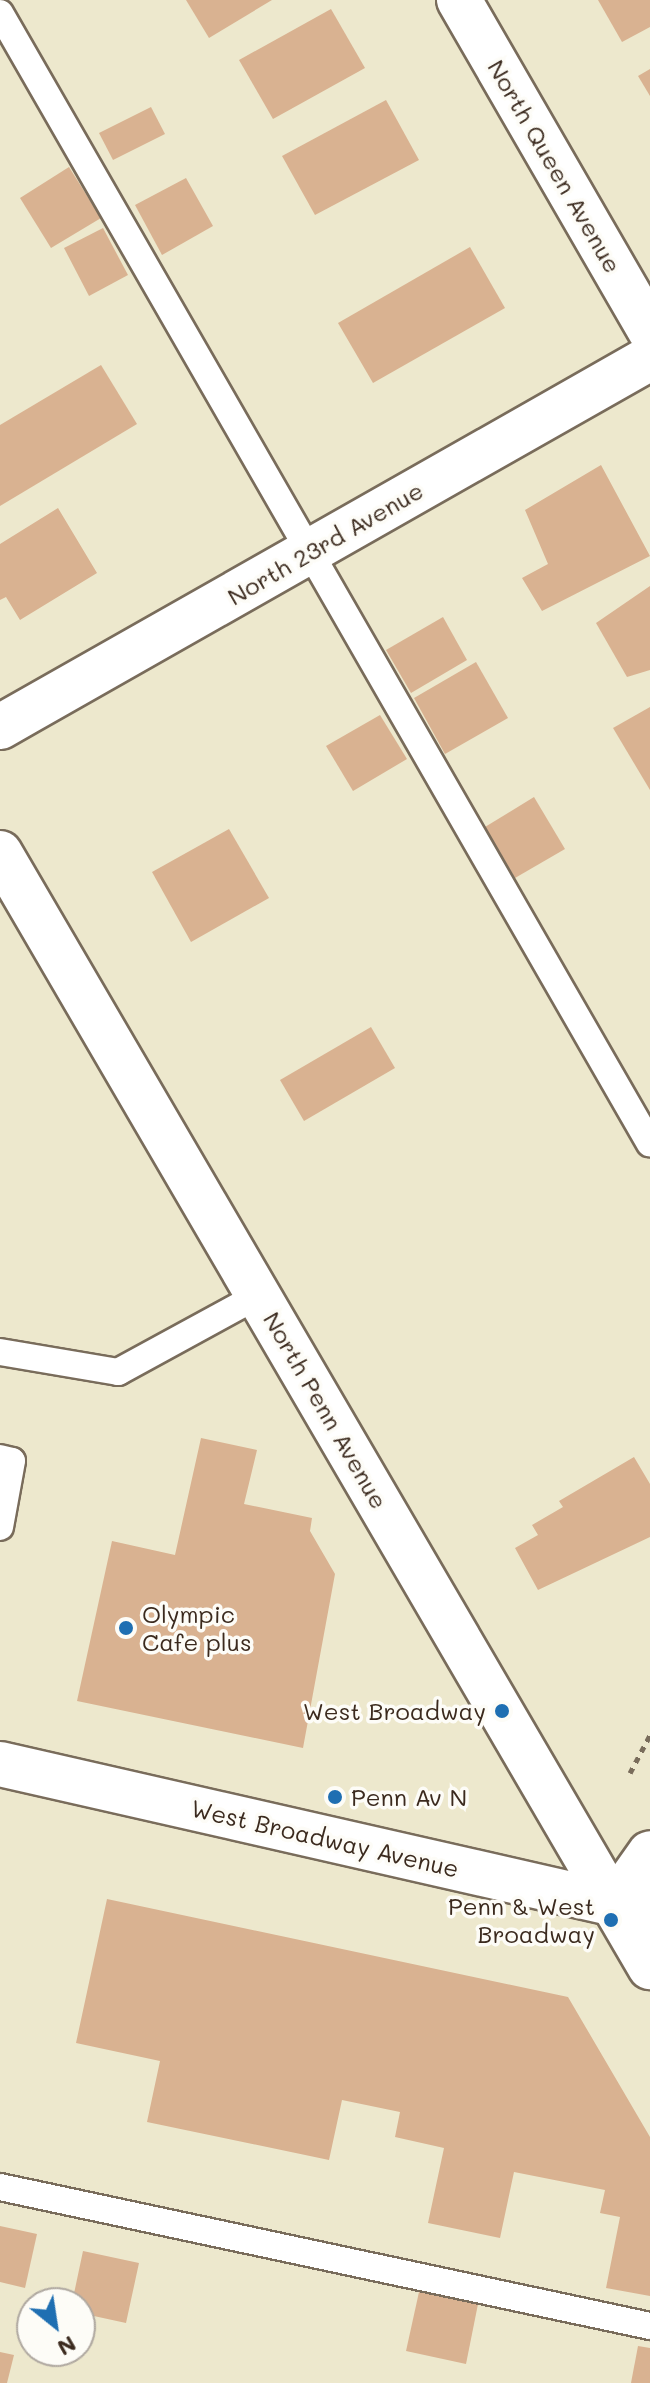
<!DOCTYPE html>
<html>
<head>
<meta charset="utf-8">
<style>
	body { margin:0 }
	#map { position:relative; width:650px; height:2383px; overflow:hidden; background:#ede8cd; font-family:Mali,sans-serif }
	div>[style] { position:absolute }
	[style*='--x'] { left:calc(var(--x)*1px); top:calc(var(--y)*1px); width:calc(var(--w)*1px); rotate:calc(var(--a)*1deg) }
	.building>* { inset:0; background:#d9b291 }
	.path>* { height:5px; margin-top:-2.5px; transform-origin:0; background:repeating-linear-gradient(90deg,#796c5b 0 6px,transparent 0 12px) }
	.roads { filter:drop-shadow(2px 0 #796c5b) drop-shadow(-2px 0 #796c5b) drop-shadow(0 2px #796c5b) drop-shadow(0 -2px #796c5b) }
	.lane>* { height:26px; margin:-13px; padding:0 13px; transform-origin:13px; border-radius:13px; background:#fff }
	.street>* { height:44px; margin:-22px; padding:0 22px; transform-origin:22px; border-radius:22px; background:#fff }
	.secondary>* { height:44px; margin:-22px; padding:0 22px; transform-origin:22px; border-radius:22px; background:#fff }
	.primary>* { height:44px; margin:-22px; padding:0 22px; transform-origin:22px; border-radius:22px; background:#fff }
	.dots>* { width:22px; height:22px; translate:-50% -50%; box-sizing:border-box; border:4px solid #fdfcf7; border-radius:50% }
	span { translate:-50% -50%; white-space:nowrap; text-align:center; line-height:1.15; -webkit-text-stroke:7px #fdfcf7; paint-order:stroke }
	.street-label { font-size:24px; color:#3b2a1e }
	.poi-label { font-size:24px; color:#3b2a1e }
	.left { translate:0 -50%; text-align:left }
	.right { translate:-100% -50%; text-align:right }
	.north { position:absolute; left:16px; top:2287px; width:80px; height:80px; box-sizing:border-box; background:#fdfcf7; border:2px solid #afa8a0; border-radius:50%; rotate:150deg; font-size:22px; font-weight:700; line-height:32px; text-align:center; color:#3b2a1e }
	.north::after { content:''; display:block; margin:auto; width:28px; height:36px; background:#1f6fb2; clip-path:polygon(50% 0,100% 100%,50% 72%,0 100%) }
</style>
</head>
<body>
<div id="map">
	<div class="building">
		<i style="clip-path:polygon(186px 0,272px 0,209px 38px)"></i>
		<i style="clip-path:polygon(598px 0,650px 0,650px 27px,622px 42px)"></i>
		<i style="clip-path:polygon(331px 9px,365px 68px,273px 119px,239px 60px)"></i>
		<i style="clip-path:polygon(650px 69px,650px 96px,638px 76px)"></i>
		<i style="clip-path:polygon(386px 100px,419px 160px,315px 215px,282px 156px)"></i>
		<i style="clip-path:polygon(151px 107px,165px 134px,113px 160px,99px 133px)"></i>
		<i style="clip-path:polygon(69px 167px,101px 218px,51px 248px,20px 198px)"></i>
		<i style="clip-path:polygon(186px 178px,213px 226px,162px 255px,135px 205px)"></i>
		<i style="clip-path:polygon(103px 228px,128px 275px,89px 296px,64px 248px)"></i>
		<i style="clip-path:polygon(470px 247px,505px 308px,373px 383px,338px 323px)"></i>
		<i style="clip-path:polygon(101px 365px,137px 424px,0 506px,0 425px)"></i>
		<i style="clip-path:polygon(601px 465px,650px 556px,542px 611px,522px 578px,548px 564px,525px 510px)"></i>
		<i style="clip-path:polygon(58px 508px,97px 573px,20px 620px,6px 597px,0 600px,0 544px)"></i>
		<i style="clip-path:polygon(650px 586px,650px 670px,627px 677px,596px 623px)"></i>
		<i style="clip-path:polygon(443px 617px,467px 660px,411px 693px,386px 650px)"></i>
		<i style="clip-path:polygon(476px 662px,508px 718px,445px 754px,414px 698px)"></i>
		<i style="clip-path:polygon(650px 707px,650px 790px,613px 728px)"></i>
		<i style="clip-path:polygon(380px 715px,407px 759px,353px 791px,326px 746px)"></i>
		<i style="clip-path:polygon(534px 797px,565px 849px,515px 878px,485px 827px)"></i>
		<i style="clip-path:polygon(229px 829px,269px 898px,191px 942px,152px 872px)"></i>
		<i style="clip-path:polygon(371px 1027px,395px 1068px,304px 1121px,280px 1080px)"></i>
		<i style="clip-path:polygon(201px 1438px,257px 1450px,244px 1504px,312px 1518px,310px 1531px,335px 1574px,303px 1748px,77px 1701px,112px 1541px,175px 1555px)"></i>
		<i style="clip-path:polygon(634px 1457px,650px 1484px,650px 1537px,538px 1590px,515px 1548px,538px 1535px,532px 1525px,563px 1507px,559px 1501px)"></i>
		<i style="clip-path:polygon(107px 1899px,568px 1997px,650px 2137px,650px 2296px,606px 2288px,620px 2217px,600px 2213px,605px 2190px,514px 2172px,500px 2238px,428px 2223px,444px 2148px,395px 2137px,400px 2112px,342px 2100px,329px 2160px,147px 2122px,160px 2061px,76px 2043px)"></i>
		<i style="clip-path:polygon(0 2226px,37px 2234px,25px 2288px,0 2282px)"></i>
		<i style="clip-path:polygon(83px 2251px,139px 2263px,126px 2323px,80px 2313px,80px 2303px,72px 2303px)"></i>
		<i style="clip-path:polygon(419px 2292px,478px 2304px,466px 2364px,406px 2351px)"></i>
		<i style="clip-path:polygon(638px 2346px,650px 2348px,650px 2383px,631px 2383px)"></i>
		<i style="clip-path:polygon(0 2352px,14px 2355px,7px 2383px,0 2383px)"></i>
	</div>
	<div class="path">
		<i style="--x:630;--y:1773;--w:43;--a:-62.2"></i>
	</div>
	<div class="roads">
		<div class="lane">
			<i style="--x:0;--y:13;--w:1304;--a:60.11"></i>
			<i style="--x:0;--y:1352;--w:120;--a:9.6"></i>
			<i style="--x:118;--y:1372;--w:161;--a:-28.6"></i>
			<i style="--x:0;--y:1458;--w:12;--a:14"></i>
			<i style="--x:12;--y:1461;--w:67;--a:100.3"></i>
			<i style="--x:0;--y:2187;--w:665;--a:12.07"></i>
		</div>
		<div class="street">
			<i style="--x:459;--y:0;--w:382;--a:60"></i>
			<i style="--x:0;--y:727;--w:747;--a:-29.58"></i>
			<i style="--x:614;--y:1904;--w:62;--a:-54.8"></i>
		</div>
		<div class="secondary">
			<i style="--x:0;--y:853;--w:1290;--a:59.74"></i>
		</div>
		<div class="primary">
			<i style="--x:0;--y:1764;--w:667;--a:12.83"></i>
		</div>
	</div>
	<div class="dots">
		<i style="left:126px;top:1628px;background:#1f6fb2"></i>
		<i style="left:502px;top:1711px;background:#1f6fb2"></i>
		<i style="left:335px;top:1797px;background:#1f6fb2"></i>
		<i style="left:611px;top:1920px;background:#1f6fb2"></i>
	</div>
	<div class="street-label">
		<span style="left:555px;top:166px;rotate:60deg">North Queen Avenue</span>
		<span style="left:325px;top:543px;rotate:-30deg">North 23rd Avenue</span>
		<span style="left:326px;top:1410px;rotate:60deg">North Penn Avenue</span>
		<span style="left:325px;top:1838px;rotate:13deg">West Broadway Avenue</span>
	</div>
	<div class="poi-label">
		<span class="left" style="left:142px;top:1628px">Olympic<br>Cafe plus</span>
		<span class="right" style="left:486px;top:1711px">West Broadway</span>
		<span class="left" style="left:351px;top:1797px">Penn Av N</span>
		<span class="right" style="left:595px;top:1920px">Penn &amp; West<br>Broadway</span>
	</div>
	<div class="north">N</div>
</div>
</body>
</html>
